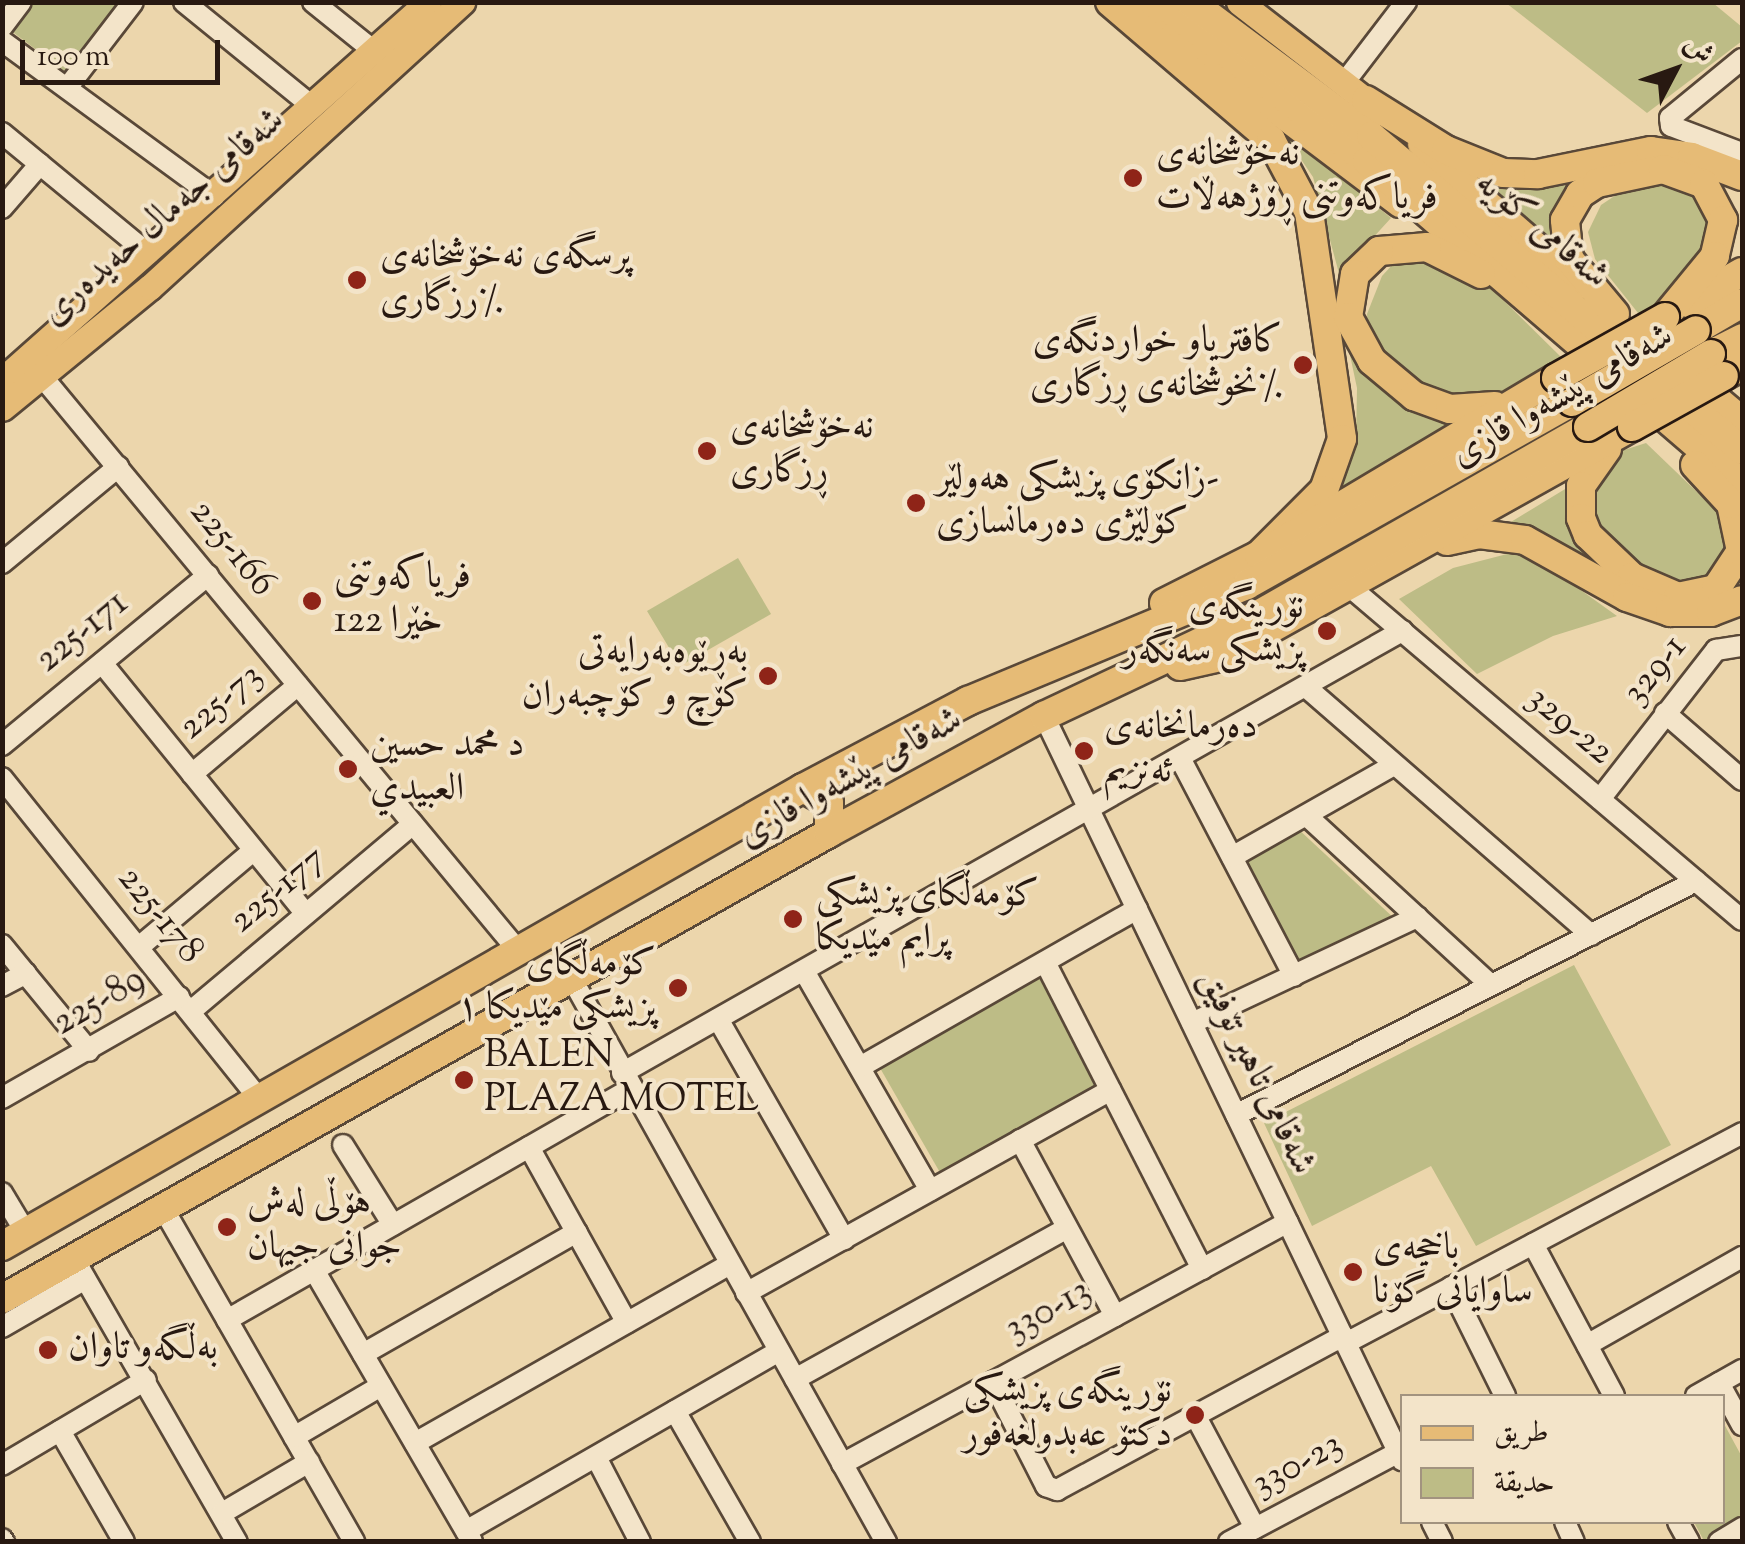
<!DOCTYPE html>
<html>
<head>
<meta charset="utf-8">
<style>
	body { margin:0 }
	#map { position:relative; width:1745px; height:1544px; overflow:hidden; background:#ecd6ac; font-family:"Sorts Mill Goudy",Amiri,serif }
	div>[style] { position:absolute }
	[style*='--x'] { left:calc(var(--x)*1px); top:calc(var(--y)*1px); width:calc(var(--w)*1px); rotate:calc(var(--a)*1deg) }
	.green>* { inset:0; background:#bdbc86 }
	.roads { filter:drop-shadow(2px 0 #594838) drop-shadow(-2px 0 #594838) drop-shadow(0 2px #594838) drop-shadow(0 -2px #594838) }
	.minor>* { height:20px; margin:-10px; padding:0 10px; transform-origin:10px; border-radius:10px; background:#f3e4c9 }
	.major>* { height:25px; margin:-12.5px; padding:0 12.5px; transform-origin:12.5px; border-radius:12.5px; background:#e6bb76 }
	.highway>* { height:28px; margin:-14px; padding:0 14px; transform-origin:14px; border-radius:14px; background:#e6bb76 }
	.bridges { filter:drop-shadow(2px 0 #281911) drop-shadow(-2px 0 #281911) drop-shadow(0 2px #281911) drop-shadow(0 -2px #281911) }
	.highway-bridge>* { height:28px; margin:-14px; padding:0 14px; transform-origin:14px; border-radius:14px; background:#e6bb76 }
	.dots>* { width:28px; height:28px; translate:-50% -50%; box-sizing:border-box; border:5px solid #f3e4c9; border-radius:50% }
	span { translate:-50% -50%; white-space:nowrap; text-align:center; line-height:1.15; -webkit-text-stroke:8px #f3e4c9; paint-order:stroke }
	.poi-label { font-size:38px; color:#281911 }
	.left { translate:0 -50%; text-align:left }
	.right { translate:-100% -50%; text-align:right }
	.street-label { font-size:38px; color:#281911 }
	.frame { position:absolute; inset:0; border:5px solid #281911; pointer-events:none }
	.legend { position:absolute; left:1400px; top:1394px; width:325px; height:130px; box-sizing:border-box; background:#f3e4c9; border:2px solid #a2937f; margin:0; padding:12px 18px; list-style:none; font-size:30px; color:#281911 }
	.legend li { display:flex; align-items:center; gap:20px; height:50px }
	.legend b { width:50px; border:2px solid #a2937f }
	.north { position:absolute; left:1625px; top:20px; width:100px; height:100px; -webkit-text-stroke:8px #f3e4c9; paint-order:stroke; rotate:49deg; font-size:28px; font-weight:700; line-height:40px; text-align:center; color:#281911 }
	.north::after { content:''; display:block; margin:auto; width:35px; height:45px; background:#281911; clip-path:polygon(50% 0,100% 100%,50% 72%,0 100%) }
	.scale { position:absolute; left:20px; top:40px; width:200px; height:45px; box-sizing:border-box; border:5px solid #281911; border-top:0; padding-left:12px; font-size:30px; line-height:35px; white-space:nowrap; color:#281911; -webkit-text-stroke:8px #f3e4c9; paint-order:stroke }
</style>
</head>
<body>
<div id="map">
	<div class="green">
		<i style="clip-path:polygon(31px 3px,119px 3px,67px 73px,10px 30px)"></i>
		<i style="clip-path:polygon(1506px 3px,1713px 3px,1742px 27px,1742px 41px,1647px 113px)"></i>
		<i style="clip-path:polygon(1277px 124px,1391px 218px,1360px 252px,1344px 292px,1313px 177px)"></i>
		<i style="clip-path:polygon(1582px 172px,1556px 252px,1481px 178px)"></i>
		<i style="clip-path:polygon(1657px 183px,1689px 188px,1707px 204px,1710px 240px,1676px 297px,1642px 318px,1595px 259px,1588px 232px,1601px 205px,1625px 189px)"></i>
		<i style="clip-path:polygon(1415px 259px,1487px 284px,1563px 359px,1513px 389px,1465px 403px,1395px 375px,1368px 334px,1367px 314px,1382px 276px,1394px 263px)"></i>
		<i style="clip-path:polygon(1347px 341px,1391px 389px,1452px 426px,1341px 489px,1356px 441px,1357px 388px)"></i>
		<i style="clip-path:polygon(1646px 443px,1722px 516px,1729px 548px,1713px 577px,1685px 586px,1654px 578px,1611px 545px,1598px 524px,1593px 488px,1621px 451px)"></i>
		<i style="clip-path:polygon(1575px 483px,1601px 566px,1550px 538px,1506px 525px)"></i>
		<i style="clip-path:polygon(1511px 553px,1536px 558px,1617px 616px,1553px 636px,1477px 674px,1399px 599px,1453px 568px)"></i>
		<i style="clip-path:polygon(738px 558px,771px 614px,680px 666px,647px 611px)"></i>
		<i style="clip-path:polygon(1296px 827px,1396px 920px,1295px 970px,1243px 865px)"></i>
		<i style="clip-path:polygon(1574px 965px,1671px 1145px,1476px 1246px,1431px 1166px,1312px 1226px,1264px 1123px)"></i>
		<i style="clip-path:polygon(1044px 967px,1103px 1084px,942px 1176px,876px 1061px)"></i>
		<i style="clip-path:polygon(1723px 1422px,1742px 1457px,1742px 1518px,1704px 1541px,1694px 1522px,1722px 1522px)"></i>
	</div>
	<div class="roads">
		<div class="minor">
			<i style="--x:184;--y:2;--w:166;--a:39.1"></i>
			<i style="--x:313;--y:2;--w:78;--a:38.8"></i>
			<i style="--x:2;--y:27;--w:31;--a:-53"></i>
			<i style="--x:2;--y:41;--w:263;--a:36.2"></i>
			<i style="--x:1742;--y:59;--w:93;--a:140.7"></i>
			<i style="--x:1670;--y:118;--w:8;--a:83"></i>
			<i style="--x:1671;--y:126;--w:76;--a:20.8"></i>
			<i style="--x:1344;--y:83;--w:102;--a:-52.6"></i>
			<i style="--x:67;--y:88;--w:108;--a:-52.5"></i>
			<i style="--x:2;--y:133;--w:190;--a:39.5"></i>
			<i style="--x:2;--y:208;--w:58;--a:-49.2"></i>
			<i style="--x:40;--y:374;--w:752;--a:50.34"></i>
			<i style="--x:2;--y:563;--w:151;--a:-39.6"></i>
			<i style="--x:1350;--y:587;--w:514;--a:40.35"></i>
			<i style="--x:102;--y:663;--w:323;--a:50.9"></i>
			<i style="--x:1306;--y:687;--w:378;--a:41"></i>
			<i style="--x:1665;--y:713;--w:102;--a:41"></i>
			<i style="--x:1044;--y:716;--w:826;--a:64.3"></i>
			<i style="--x:2;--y:745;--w:267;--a:-39.5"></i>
			<i style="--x:1180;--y:758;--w:246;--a:62.4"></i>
			<i style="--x:192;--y:774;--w:138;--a:-40"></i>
			<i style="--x:2;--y:778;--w:413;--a:51.3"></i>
			<i style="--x:1600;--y:799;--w:189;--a:-52.1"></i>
			<i style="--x:1716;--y:650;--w:26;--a:-9"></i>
			<i style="--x:1307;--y:816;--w:248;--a:42.6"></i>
			<i style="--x:1232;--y:857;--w:186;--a:-29.6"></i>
			<i style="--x:2;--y:945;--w:137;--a:50.6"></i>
			<i style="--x:139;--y:947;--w:150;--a:-40.1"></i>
			<i style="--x:1045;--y:962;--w:345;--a:62.9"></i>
			<i style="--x:804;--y:971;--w:253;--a:60.1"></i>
			<i style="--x:572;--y:979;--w:645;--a:60.85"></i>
			<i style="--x:2;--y:986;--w:27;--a:-28"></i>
			<i style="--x:191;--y:1011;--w:290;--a:-40.1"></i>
			<i style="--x:718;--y:1019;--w:254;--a:60.2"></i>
			<i style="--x:1192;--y:1023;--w:249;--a:-25.2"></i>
			<i style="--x:860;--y:1067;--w:319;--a:-29.7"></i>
			<i style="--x:622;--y:1073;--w:897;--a:-29.54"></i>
			<i style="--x:2;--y:1098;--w:204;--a:-29.7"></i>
			<i style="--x:1236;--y:1115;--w:516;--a:-26.96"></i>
			<i style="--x:1020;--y:1140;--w:200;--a:61.6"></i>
			<i style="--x:343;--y:1145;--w:94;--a:58"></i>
			<i style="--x:529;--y:1147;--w:201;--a:60.9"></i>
			<i style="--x:2;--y:1193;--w:47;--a:59"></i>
			<i style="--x:163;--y:1208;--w:385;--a:60.2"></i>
			<i style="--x:1533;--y:1244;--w:172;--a:61.9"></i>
			<i style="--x:74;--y:1259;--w:327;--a:60.1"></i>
			<i style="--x:314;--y:1270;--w:314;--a:59.8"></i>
			<i style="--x:1451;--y:1287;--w:122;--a:63.6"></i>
			<i style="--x:746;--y:1293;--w:417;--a:-29.1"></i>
			<i style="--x:227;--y:1320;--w:465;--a:-29.8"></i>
			<i style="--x:2;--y:1327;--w:96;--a:-30"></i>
			<i style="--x:1346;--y:1343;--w:448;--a:-27.9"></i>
			<i style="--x:1587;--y:1345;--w:178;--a:-29.6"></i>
			<i style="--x:363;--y:1354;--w:246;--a:-29.7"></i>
			<i style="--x:795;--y:1379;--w:311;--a:-29"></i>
			<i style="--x:993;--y:1382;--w:117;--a:63"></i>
			<i style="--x:1046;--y:1486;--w:12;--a:20"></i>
			<i style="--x:1057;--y:1490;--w:325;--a:-28.3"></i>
			<i style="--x:1719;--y:1383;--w:48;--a:61.3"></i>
			<i style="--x:1696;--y:1396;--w:53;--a:-29.5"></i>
			<i style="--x:675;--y:1411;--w:151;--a:60.2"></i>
			<i style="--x:1195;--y:1415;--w:128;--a:62"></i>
			<i style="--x:60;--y:1431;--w:128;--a:60"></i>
			<i style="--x:294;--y:1437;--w:101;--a:-30.4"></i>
			<i style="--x:415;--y:1443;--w:362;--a:-29.6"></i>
			<i style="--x:596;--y:1457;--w:96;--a:62.6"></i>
			<i style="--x:842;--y:1464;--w:507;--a:-28.48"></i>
			<i style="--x:2;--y:1465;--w:167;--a:-30.6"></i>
			<i style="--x:222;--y:1513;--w:101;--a:-30.4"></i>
			<i style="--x:1432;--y:1522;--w:22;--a:63"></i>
			<i style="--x:1565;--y:1522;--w:22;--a:66"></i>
			<i style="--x:1678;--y:1522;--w:23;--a:61"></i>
			<i style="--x:466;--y:1531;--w:361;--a:-29.9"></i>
			<i style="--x:2;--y:1539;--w:4;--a:56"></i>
			<i style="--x:1229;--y:1542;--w:192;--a:-27.9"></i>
			<i style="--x:1719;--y:1542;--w:27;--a:-31"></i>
		</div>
		<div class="major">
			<i style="--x:1132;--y:2;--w:335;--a:37.1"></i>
			<i style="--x:1239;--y:2;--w:180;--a:37.8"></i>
			<i style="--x:1420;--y:144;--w:215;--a:41"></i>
			<i style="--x:1690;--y:375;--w:68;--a:40.2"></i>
			<i style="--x:2;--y:380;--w:570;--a:-41.58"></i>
			<i style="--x:2;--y:408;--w:191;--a:-39.3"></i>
			<i style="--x:150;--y:287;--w:423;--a:-42.4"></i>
		</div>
		<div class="highway">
			<i style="--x:1110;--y:2;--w:212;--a:40.6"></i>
			<i style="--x:1271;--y:140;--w:81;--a:62.2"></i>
			<i style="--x:1309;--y:212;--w:229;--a:81.7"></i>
			<i style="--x:1342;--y:439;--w:54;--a:109.4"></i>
			<i style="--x:1324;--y:490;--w:92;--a:135"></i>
			<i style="--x:1160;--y:2;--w:261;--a:37.5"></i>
			<i style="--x:1367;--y:161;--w:495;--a:40.7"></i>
			<i style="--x:1191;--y:2;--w:224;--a:36.7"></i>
			<i style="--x:1371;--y:136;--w:345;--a:40.3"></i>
			<i style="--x:1366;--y:100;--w:94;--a:32"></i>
			<i style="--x:1446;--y:150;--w:61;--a:22"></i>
			<i style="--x:1503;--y:173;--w:35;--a:2"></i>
			<i style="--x:1538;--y:174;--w:115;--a:-11.5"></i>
			<i style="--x:1651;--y:151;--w:41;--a:8.3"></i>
			<i style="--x:1692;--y:157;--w:53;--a:20.8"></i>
			<i style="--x:1481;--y:274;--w:60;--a:-153.4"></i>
			<i style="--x:1427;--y:247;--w:48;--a:175.2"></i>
			<i style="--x:1379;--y:251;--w:33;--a:136"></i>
			<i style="--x:1355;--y:274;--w:44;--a:99.2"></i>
			<i style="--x:1348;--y:317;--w:50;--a:61.4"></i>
			<i style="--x:1372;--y:361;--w:55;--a:39.8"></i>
			<i style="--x:1414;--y:396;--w:38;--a:20"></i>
			<i style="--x:1450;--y:409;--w:45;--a:-3.8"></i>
			<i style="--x:1688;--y:303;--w:62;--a:-29.9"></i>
			<i style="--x:1615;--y:314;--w:72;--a:-129.9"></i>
			<i style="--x:1569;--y:259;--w:39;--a:-96"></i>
			<i style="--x:1565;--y:220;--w:30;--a:-60"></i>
			<i style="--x:1580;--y:194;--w:20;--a:-33"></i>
			<i style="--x:1597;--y:183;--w:67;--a:-12"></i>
			<i style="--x:1663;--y:169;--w:44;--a:20.1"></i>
			<i style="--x:1704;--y:184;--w:41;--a:62.2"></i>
			<i style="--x:1723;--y:220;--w:37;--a:103"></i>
			<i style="--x:1715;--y:256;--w:79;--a:129.3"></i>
			<i style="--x:1696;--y:330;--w:53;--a:-30.4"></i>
			<i style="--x:1711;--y:354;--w:35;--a:-27"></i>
			<i style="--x:1724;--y:376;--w:21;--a:-29"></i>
			<i style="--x:1666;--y:387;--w:99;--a:39.7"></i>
			<i style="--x:1607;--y:449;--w:45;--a:125.1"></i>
			<i style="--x:1581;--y:486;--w:32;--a:90"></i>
			<i style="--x:1581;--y:518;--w:18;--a:68"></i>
			<i style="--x:1588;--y:535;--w:61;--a:43.7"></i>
			<i style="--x:1632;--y:577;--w:50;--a:23.5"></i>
			<i style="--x:1678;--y:597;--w:39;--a:-12"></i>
			<i style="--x:1716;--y:589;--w:45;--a:-56.7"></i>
			<i style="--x:1741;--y:551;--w:48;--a:-102"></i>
			<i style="--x:1731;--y:504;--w:53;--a:-132.7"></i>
			<i style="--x:1447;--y:541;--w:33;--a:-12"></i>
			<i style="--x:1479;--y:534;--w:46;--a:7.4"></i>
			<i style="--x:1525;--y:540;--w:117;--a:29.2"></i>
			<i style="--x:1627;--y:597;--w:46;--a:19.2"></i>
			<i style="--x:1670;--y:612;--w:41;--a:0"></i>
			<i style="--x:1711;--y:612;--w:33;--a:-21"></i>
			<i style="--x:1164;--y:603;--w:106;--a:-26.8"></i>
			<i style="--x:1259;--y:555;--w:346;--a:-30.8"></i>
			<i style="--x:1180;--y:666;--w:41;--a:-12.7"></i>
			<i style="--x:1220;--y:657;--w:472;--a:-29.2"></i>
			<i style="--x:803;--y:788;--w:30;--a:30"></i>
			<i style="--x:829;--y:803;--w:30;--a:90"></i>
			<i style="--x:2;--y:1246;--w:923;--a:-29.76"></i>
			<i style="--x:803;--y:788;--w:187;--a:-27.8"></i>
			<i style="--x:968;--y:701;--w:302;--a:-22.6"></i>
			<i style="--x:1247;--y:585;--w:373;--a:-29.4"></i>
			<i style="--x:2;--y:1299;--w:949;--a:-29.4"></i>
			<i style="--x:829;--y:833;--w:245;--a:-28.6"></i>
			<i style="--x:1044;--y:716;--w:234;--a:-25.3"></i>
			<i style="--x:1256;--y:616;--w:382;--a:-29.7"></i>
		</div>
	</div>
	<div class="bridges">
		<div class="highway-bridge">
			<i style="--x:1556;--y:378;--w:125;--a:-29.2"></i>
			<i style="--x:1572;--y:402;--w:143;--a:-30.1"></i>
			<i style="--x:1588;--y:427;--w:143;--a:-30.7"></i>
			<i style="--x:1632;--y:427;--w:105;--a:-29"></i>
		</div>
	</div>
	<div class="dots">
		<i style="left:1133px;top:178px;background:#8f2418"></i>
		<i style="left:357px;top:280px;background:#8f2418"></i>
		<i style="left:1303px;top:365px;background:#8f2418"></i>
		<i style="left:707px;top:451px;background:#8f2418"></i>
		<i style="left:916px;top:503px;background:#8f2418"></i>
		<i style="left:312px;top:601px;background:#8f2418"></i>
		<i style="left:1327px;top:631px;background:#8f2418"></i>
		<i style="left:768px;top:676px;background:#8f2418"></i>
		<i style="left:1084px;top:751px;background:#8f2418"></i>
		<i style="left:348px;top:769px;background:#8f2418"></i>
		<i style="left:793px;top:919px;background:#8f2418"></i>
		<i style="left:678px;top:988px;background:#8f2418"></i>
		<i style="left:464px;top:1080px;background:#8f2418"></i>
		<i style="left:227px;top:1227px;background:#8f2418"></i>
		<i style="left:1353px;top:1272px;background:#8f2418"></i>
		<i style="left:48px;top:1350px;background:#8f2418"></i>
		<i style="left:1195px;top:1415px;background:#8f2418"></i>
	</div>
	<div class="poi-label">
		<span class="left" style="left:1156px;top:178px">نەخۆشخانەی<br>فریاکەوتنی ڕۆژهەڵات</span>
		<span class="left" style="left:380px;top:280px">پرسگەی نەخۆشخانەی<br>رزگاری٪</span>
		<span class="right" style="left:1283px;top:365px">كافتریاو خواردنگەی<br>نخوشخانەی ڕزگاری٪</span>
		<span class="left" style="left:730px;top:451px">نەخۆشخانەی<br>ڕزگاری</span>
		<span class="left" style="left:936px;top:503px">زانکۆی پزیشکی هەولێر-<br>کۆلێژی دەرمانسازی</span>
		<span class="left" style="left:334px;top:601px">فریاکەوتنی<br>خێرا 122</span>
		<span class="right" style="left:1304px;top:631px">نۆرینگەی<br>پزیشکی سەنگەر</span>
		<span class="right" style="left:748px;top:676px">بەڕێوەبەرایەتی<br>کۆچ و کۆچبەران</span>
		<span class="left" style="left:1104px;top:751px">دەرمانخانەی<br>ئەنزیم</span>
		<span class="left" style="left:370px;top:769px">د محمد حسين<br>العبيدي</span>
		<span class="left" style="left:816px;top:919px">کۆمەڵگای پزیشکی<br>پرایم مێدیکا</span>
		<span class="right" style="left:656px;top:988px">کۆمەڵگای<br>پزیشکی مێدیکا ١</span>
		<span class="left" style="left:484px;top:1080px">BALEN<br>PLAZA MOTEL</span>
		<span class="left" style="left:247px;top:1227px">هۆڵی لەش<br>جوانی جیهان</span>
		<span class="left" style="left:1373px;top:1272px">باخچەی<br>ساوایانی گۆنا</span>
		<span class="left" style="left:68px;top:1350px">بەڵگەو تاوان</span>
		<span class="right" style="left:1172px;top:1415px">نۆرینگەی پزیشکی<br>دکتۆ عەبدولغەفور</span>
	</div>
	<div class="street-label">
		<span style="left:164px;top:218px;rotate:-41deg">شەقامی جەمال حەیدەری</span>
		<span style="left:1541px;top:231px;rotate:40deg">شەقامی کۆیە</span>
		<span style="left:1563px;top:397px;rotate:-30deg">شەقامی پێشەوا قازی</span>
		<span style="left:231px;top:549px;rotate:51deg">225-166</span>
		<span style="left:83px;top:633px;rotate:-39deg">225-171</span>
		<span style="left:1656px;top:671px;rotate:-51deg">329-1</span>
		<span style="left:222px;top:703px;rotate:-40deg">225-73</span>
		<span style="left:1569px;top:727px;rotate:40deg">329-22</span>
		<span style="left:851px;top:779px;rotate:-29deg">شەقامی پێشەوا قازی</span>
		<span style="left:279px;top:891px;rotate:-40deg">225-177</span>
		<span style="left:159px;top:916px;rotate:51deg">225-178</span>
		<span style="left:100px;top:1003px;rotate:-30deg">225-89</span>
		<span style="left:1255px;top:1073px;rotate:64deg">شەقامی تاهیر تۆفیق</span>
		<span style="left:1049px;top:1312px;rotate:-29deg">330-13</span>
		<span style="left:1298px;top:1466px;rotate:-28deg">330-23</span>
	</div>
	<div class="frame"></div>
	<ul class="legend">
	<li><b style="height:12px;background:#e6bb76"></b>طريق</li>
	<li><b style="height:28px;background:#bdbc86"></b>حديقة</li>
	</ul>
	<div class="north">ش</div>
	<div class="scale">100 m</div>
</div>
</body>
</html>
